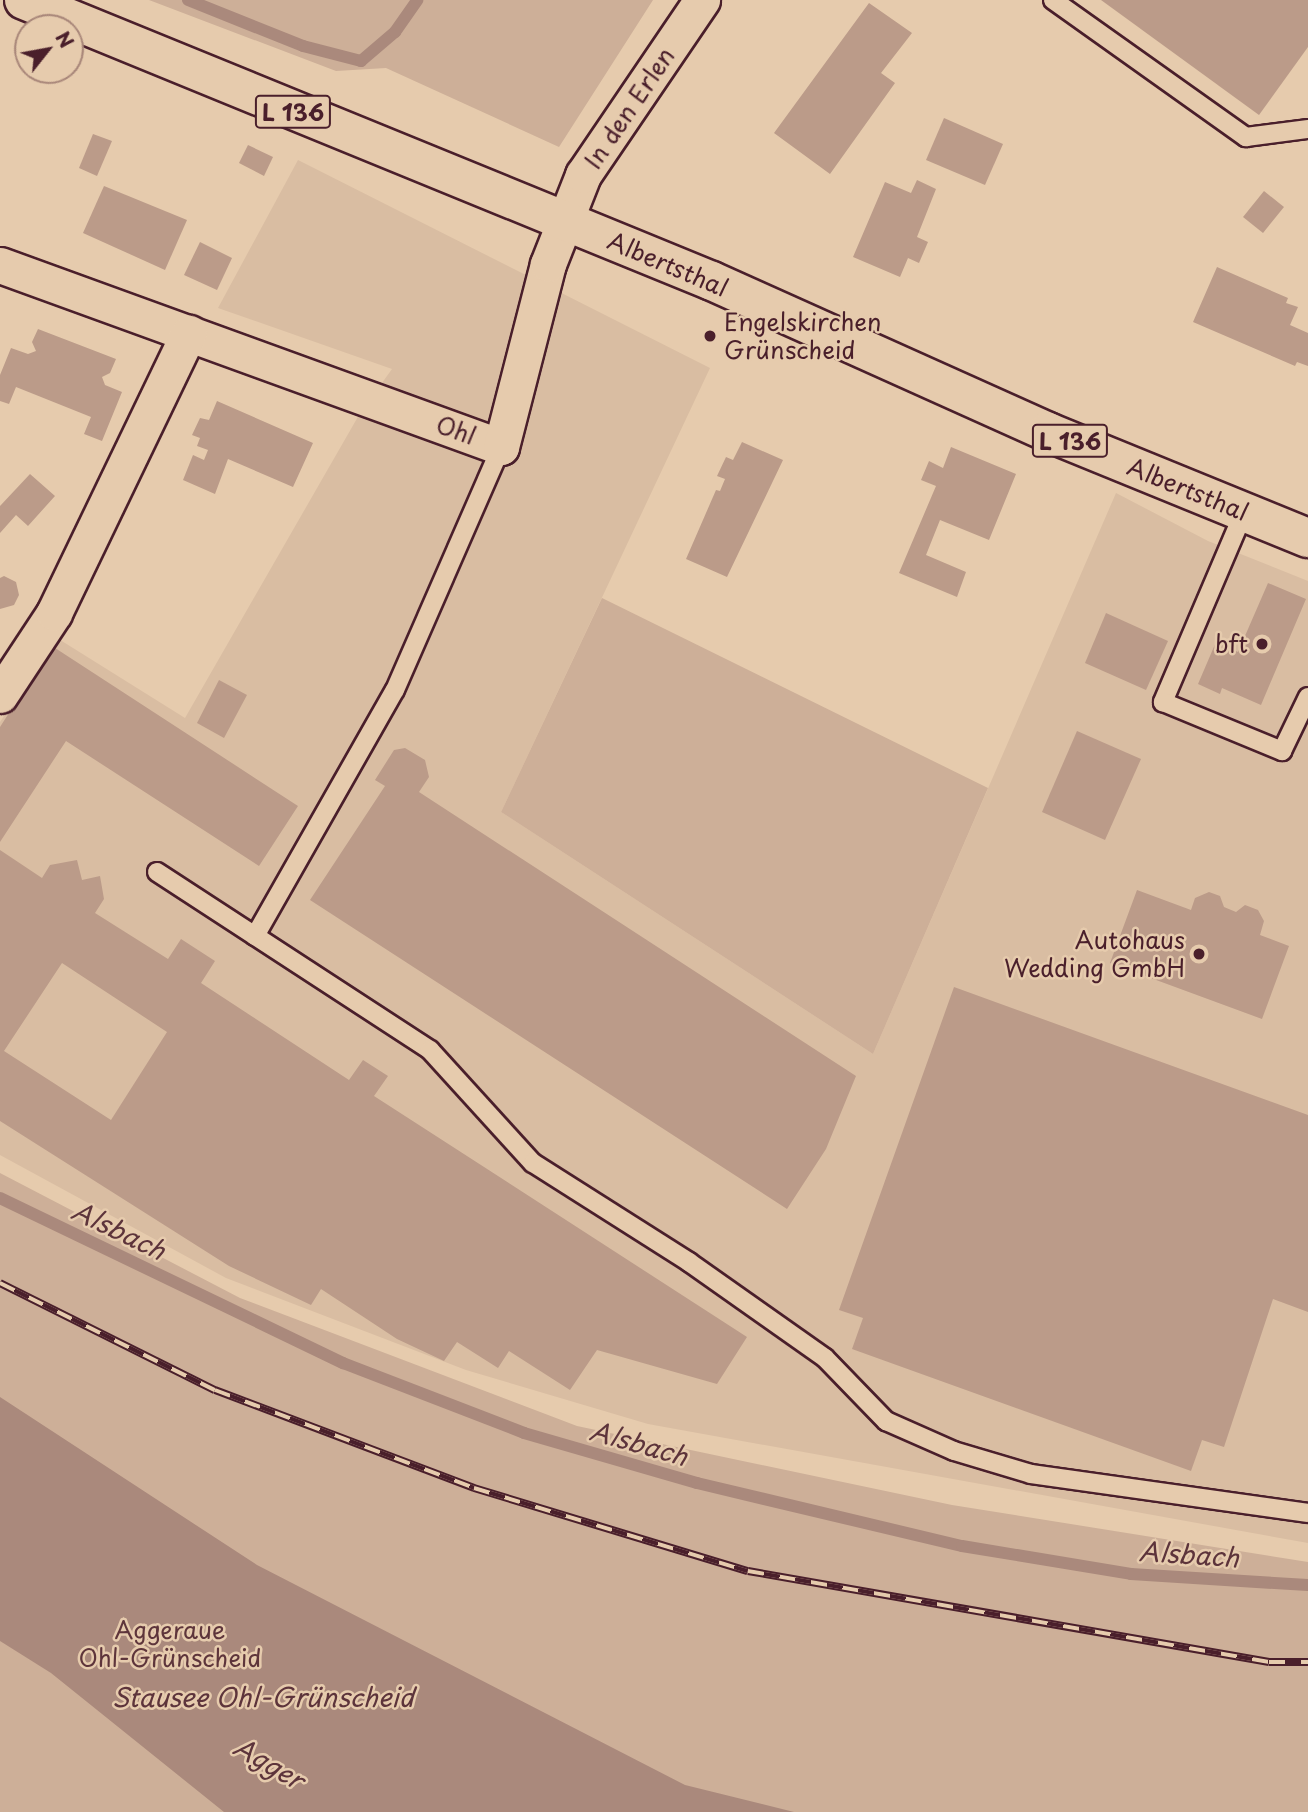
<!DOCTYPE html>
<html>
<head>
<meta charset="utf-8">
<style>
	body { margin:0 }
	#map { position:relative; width:1308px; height:1812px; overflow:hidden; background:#e6cbad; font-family:"Playpen Sans",sans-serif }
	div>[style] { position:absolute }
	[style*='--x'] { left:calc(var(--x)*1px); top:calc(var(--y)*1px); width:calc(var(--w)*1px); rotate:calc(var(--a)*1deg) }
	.built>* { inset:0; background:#d9bda2 }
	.green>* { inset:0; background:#cdaf98 }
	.water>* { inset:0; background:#aa897c }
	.stream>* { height:12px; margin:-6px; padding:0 6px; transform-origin:6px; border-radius:6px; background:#aa897c }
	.building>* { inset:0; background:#bb9b89 }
	.roads { filter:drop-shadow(2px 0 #4a1f2b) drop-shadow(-2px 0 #4a1f2b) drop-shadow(0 2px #4a1f2b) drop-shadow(0 -2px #4a1f2b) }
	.lane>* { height:18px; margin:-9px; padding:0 9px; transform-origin:9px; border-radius:9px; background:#e6cbad }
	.street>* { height:35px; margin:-17.5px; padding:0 17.5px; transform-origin:17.5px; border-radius:17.5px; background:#e6cbad }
	.primary>* { height:38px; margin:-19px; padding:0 19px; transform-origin:19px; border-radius:19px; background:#e6cbad }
	.rail>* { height:8px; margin-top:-4px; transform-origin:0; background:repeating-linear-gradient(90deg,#e6cbad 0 16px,#4a1f2b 0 32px); box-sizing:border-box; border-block:2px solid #4a1f2b }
	.dots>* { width:19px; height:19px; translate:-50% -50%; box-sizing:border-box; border:4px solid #e6cbad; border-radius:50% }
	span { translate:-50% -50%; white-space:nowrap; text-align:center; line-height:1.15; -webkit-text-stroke:5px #e6cbad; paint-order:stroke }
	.shield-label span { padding:2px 5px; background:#e6cbad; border:2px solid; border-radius:5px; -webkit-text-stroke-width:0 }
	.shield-label { font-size:23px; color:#4a1f2b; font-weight:700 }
	.street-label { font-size:24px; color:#4a1f2b }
	.poi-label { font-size:24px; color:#4a1f2b }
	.left { translate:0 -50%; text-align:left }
	.right { translate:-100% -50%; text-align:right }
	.park-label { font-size:24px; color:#5e353b }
	.water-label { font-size:26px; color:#5d343b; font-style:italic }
	.north { position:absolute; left:14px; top:14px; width:70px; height:70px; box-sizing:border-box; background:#e6cbad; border:2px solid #a88679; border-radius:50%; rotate:59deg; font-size:19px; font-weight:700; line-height:28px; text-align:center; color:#4a1f2b }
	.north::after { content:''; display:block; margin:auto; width:24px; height:32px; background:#4a1f2b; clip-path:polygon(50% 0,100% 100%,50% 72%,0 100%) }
</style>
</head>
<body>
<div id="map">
	<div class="built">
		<i style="clip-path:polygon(298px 160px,710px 368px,501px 812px,873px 1054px,1116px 493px,1208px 541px,1308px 581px,1308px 1543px,648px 1424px,466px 1370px,226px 1278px,0 1155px,0 722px,57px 638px,185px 718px,359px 415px,392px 369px,218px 308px)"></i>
	</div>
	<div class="green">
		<i style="clip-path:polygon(149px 0,653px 0,559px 147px,386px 68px,336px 71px)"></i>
		<i style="clip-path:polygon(602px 598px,988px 788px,873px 1054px,501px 812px)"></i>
		<i style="clip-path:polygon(0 1173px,240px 1298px,577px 1426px,952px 1505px,1308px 1562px,1308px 1812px,0 1812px)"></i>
	</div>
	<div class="water">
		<i style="clip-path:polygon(0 1397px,257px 1565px,685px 1785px,794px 1812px,224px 1812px,51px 1673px,0 1641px)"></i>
	</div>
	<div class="stream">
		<i style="--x:188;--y:0;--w:124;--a:21.8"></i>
		<i style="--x:303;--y:46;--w:60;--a:14.5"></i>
		<i style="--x:361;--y:61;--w:45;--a:-40.5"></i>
		<i style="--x:395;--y:32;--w:39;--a:-55"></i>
		<i style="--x:0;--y:1198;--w:381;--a:25.7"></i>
		<i style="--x:343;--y:1363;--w:194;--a:21.1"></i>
		<i style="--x:524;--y:1433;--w:180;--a:16.1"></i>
		<i style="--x:697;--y:1483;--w:272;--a:13.4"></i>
		<i style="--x:962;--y:1546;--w:171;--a:9.4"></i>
		<i style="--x:1131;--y:1574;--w:177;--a:3.6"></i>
	</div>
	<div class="building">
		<i style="clip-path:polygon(1101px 0,1308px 0,1308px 47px,1259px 115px)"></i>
		<i style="clip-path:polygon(869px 3px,912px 33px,881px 73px,895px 83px,830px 174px,774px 133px)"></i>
		<i style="clip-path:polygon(944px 118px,1003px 144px,985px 185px,926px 160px)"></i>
		<i style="clip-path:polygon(93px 134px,112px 141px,97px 176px,79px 168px)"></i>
		<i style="clip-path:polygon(248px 145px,273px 157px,264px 176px,239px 163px)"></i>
		<i style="clip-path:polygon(917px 180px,936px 189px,917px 237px,928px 242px,919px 263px,908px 258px,900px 277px,853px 257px,885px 182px,911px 193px)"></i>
		<i style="clip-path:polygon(104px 186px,187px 220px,165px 270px,83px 233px)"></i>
		<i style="clip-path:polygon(1264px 191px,1284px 207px,1263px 233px,1243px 217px)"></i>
		<i style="clip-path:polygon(200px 242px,232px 258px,217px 290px,184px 275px)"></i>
		<i style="clip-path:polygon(1217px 267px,1288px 298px,1286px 303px,1298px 307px,1290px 325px,1308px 333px,1308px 366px,1297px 362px,1295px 366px,1193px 322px)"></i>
		<i style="clip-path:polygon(38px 329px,116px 359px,110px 373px,102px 377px,105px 385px,122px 392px,102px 441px,84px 434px,91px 417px,16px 387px,9px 404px,0 401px,0 375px,11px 348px,28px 354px,36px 351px,32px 342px)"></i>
		<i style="clip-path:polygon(217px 401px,313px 443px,293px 487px,228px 459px,215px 494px,183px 480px,193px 455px,204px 460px,208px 450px,197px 446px,200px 438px,192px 435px,200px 418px,209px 420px)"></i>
		<i style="clip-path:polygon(742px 442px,783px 460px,727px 577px,686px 559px,716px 490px,720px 491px,725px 479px,717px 476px,726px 457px,733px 460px)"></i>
		<i style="clip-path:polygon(951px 447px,1016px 474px,989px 540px,940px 520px,926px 555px,966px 572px,957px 597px,899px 573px,936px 486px,921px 480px,929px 461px,943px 468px)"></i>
		<i style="clip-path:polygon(30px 474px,55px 496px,28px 526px,16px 515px,0 533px,0 506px)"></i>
		<i style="clip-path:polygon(4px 576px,16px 582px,19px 595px,14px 605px,0 609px,0 578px)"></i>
		<i style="clip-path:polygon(1268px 583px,1306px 599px,1261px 705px,1222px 688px,1220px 694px,1198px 684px,1216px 642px,1238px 652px)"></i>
		<i style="clip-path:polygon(1106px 613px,1168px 641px,1146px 690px,1085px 663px)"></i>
		<i style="clip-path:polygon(52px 646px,298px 806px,259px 866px,66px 741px,0 842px,0 727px)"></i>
		<i style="clip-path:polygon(219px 680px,247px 695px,224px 738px,197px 723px)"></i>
		<i style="clip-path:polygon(1077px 731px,1141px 759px,1105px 840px,1042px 812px)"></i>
		<i style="clip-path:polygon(405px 748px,425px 760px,429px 777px,419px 792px,856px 1076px,826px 1149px,787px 1209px,310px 900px,385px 786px,375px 780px,394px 750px)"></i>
		<i style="clip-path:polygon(evenodd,0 850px,42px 878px,50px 865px,77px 860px,82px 880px,100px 876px,104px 899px,95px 913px,168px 959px,181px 939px,215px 961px,201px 983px,349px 1080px,363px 1060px,388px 1076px,374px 1096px,747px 1337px,717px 1384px,597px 1350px,570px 1390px,509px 1351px,498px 1368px,457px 1342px,444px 1361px,397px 1339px,321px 1289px,311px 1305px,229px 1266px,0 1121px,0 850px,62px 963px,167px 1032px,111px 1120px,4px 1051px,62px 963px)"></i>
		<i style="clip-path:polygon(1137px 890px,1191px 910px,1195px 898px,1209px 892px,1220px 896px,1224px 907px,1236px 912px,1245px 905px,1258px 910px,1264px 921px,1260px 935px,1289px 946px,1262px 1019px,1110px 963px)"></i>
		<i style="clip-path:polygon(954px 987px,1308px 1115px,1308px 1312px,1273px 1299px,1224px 1447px,1202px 1440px,1191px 1471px,852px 1349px,863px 1318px,839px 1310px)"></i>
	</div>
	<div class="roads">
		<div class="lane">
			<i style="--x:1053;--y:0;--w:237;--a:35.4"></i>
			<i style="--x:1246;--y:137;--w:63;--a:-7.4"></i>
			<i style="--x:1244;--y:512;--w:207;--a:113.1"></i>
			<i style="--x:1163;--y:702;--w:129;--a:22.4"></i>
			<i style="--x:1282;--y:751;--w:60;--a:-64.3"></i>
			<i style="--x:157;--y:872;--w:326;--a:33.1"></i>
			<i style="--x:430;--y:1050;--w:153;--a:47.7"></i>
			<i style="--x:533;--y:1163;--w:185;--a:32.4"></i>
			<i style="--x:689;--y:1262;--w:166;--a:35.2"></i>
			<i style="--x:825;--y:1358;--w:88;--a:45.9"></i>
			<i style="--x:886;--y:1421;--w:74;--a:23.8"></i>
			<i style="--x:954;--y:1451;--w:80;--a:16.6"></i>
			<i style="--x:1031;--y:1474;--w:280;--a:8"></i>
			<i style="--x:255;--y:936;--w:283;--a:-60.4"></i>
			<i style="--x:395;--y:690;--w:265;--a:-66.4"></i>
		</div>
		<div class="street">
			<i style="--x:0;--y:265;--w:533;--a:19.96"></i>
			<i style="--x:501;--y:447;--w:189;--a:-75.6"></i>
			<i style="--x:548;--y:264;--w:96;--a:-68.5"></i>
			<i style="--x:583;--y:175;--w:212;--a:-55.8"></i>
			<i style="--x:0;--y:695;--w:98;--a:-56.6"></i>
			<i style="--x:54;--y:613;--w:311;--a:-64.3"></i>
		</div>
		<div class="primary">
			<i style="--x:24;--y:0;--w:743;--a:22.22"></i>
			<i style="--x:712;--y:281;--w:368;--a:24.2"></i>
			<i style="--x:1048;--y:432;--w:281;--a:22.2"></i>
		</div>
	</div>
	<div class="rail">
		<i style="--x:0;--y:1283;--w:240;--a:26.5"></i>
		<i style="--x:215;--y:1390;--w:277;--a:20.7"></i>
		<i style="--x:474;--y:1488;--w:286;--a:16.9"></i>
		<i style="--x:748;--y:1571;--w:529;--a:9.91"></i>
		<i style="--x:1269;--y:1662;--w:39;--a:0"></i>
	</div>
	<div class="dots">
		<i style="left:710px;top:336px;background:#4a1f2b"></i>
		<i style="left:1262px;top:644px;background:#4a1f2b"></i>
		<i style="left:1199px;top:954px;background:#4a1f2b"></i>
	</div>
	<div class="shield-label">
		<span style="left:293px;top:112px">L 136</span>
		<span style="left:1070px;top:441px">L 136</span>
	</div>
	<div class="street-label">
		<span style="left:629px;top:108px;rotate:-56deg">In den Erlen</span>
		<span style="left:668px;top:264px;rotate:23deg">Albertsthal</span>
		<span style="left:456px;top:430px;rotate:20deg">Ohl</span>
		<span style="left:1188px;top:489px;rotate:22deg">Albertsthal</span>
	</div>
	<div class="poi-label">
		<span class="left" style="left:724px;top:336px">Engelskirchen<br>Grünscheid</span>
		<span class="right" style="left:1248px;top:644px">bft</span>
		<span class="right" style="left:1185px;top:954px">Autohaus<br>Wedding GmbH</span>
	</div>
	<div class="park-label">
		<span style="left:170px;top:1644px">Aggeraue<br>Ohl-Grünscheid</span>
	</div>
	<div class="water-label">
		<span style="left:119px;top:1230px;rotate:26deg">Alsbach</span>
		<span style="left:639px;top:1443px;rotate:16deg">Alsbach</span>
		<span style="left:1189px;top:1554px;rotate:4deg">Alsbach</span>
		<span style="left:263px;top:1697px">Stausee Ohl-Grünscheid</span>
		<span style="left:269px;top:1763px;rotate:30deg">Agger</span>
	</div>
	<div class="north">N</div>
</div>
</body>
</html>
